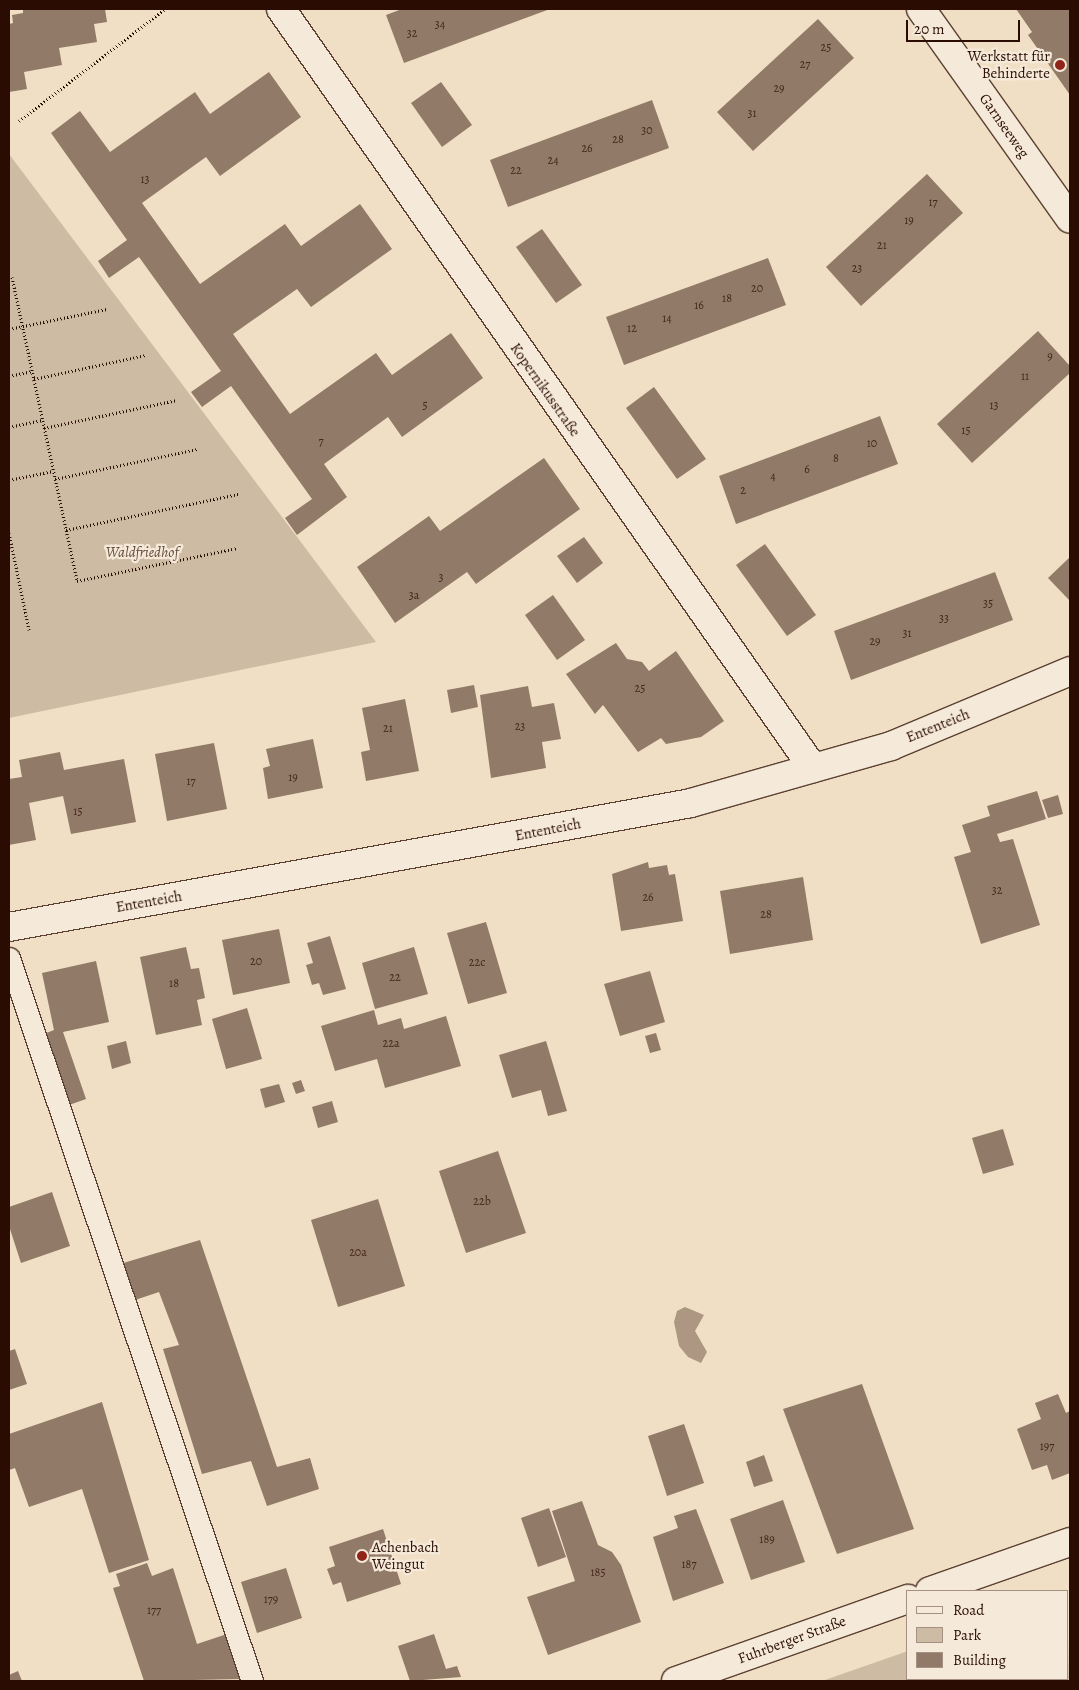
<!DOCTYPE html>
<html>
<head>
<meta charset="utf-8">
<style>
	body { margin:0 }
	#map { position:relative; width:1079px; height:1690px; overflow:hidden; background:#f0dfc4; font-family:Alegreya,serif }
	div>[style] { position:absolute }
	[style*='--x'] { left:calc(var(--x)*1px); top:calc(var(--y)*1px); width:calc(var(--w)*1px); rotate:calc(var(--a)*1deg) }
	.green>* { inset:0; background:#cebba3 }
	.water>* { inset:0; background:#ad9782 }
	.building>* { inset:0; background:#917a67 }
	.path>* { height:3px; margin-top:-1.5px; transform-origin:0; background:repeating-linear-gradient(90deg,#2a0c02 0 1px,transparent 0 3.5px) }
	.roads { filter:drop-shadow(1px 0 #5c4132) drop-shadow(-1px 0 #5c4132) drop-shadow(0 1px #5c4132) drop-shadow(0 -1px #5c4132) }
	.service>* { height:21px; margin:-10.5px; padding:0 10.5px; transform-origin:10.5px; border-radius:10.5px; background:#f5ead9 }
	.minor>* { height:28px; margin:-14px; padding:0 14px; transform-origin:14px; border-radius:14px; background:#f5ead9 }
	.secondary>* { height:28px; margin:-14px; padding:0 14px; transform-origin:14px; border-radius:14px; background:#f5ead9 }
	.dots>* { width:14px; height:14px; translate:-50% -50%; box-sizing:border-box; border:2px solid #f5ead9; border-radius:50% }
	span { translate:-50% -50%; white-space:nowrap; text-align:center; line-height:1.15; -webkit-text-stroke:4.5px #f5ead9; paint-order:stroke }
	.number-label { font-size:12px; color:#44281b }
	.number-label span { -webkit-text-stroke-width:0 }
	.poi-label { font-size:15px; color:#2a0c02 }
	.right { translate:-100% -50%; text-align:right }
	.left { translate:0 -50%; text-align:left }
	.street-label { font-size:15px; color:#2a0c02 }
	.park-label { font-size:15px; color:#63493a; font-style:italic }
	.frame { position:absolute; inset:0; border:10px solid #2a0c02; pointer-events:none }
	.legend { position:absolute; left:906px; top:1590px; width:162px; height:90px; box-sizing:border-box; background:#f5ead9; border:1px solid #a49183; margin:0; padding:6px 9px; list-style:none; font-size:15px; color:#2a0c02 }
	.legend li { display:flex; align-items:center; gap:10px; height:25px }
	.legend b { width:25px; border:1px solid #a49183 }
	.scale { position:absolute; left:906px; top:20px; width:114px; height:22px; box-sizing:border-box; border:2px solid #2a0c02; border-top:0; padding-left:6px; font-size:15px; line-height:18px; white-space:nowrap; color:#2a0c02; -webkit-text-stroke:4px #f5ead9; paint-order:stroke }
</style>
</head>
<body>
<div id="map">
	<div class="green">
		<i style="clip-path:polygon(9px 154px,376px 642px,9px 718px)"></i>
		<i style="clip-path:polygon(1070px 1593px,1070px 1681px,822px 1681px,908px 1651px,908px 1679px,1068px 1679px)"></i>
	</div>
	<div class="water">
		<i style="clip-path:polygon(685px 1307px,704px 1315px,695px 1331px,707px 1352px,701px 1363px,688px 1357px,679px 1346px,674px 1322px,677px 1311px)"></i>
	</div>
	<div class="building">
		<i style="clip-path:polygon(23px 9px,105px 9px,107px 22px,94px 24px,97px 42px,59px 48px,62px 65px,24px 72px,27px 89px,9px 92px,9px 24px,13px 23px,12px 15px,23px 13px)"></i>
		<i style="clip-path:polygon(402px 9px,550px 9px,404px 63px,386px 15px)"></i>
		<i style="clip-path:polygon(1016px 9px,1070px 9px,1070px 95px,1028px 35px,1032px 32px)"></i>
		<i style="clip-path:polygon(818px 19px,854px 58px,753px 151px,717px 112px)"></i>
		<i style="clip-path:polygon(269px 72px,301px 117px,220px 176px,206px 157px,142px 203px,200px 284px,285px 224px,301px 246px,360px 204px,392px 249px,311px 307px,297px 289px,233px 334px,290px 414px,376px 353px,392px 375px,451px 333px,483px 378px,402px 437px,388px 417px,324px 464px,347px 497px,297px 535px,285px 518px,312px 499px,231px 386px,202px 407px,191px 392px,221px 371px,139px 257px,109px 278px,98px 261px,127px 240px,51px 133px,80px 111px,110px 152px,195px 92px,210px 114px)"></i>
		<i style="clip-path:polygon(441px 82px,472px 125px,442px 147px,411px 103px)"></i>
		<i style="clip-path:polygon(652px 100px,669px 148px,508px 207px,490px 160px)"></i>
		<i style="clip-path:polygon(927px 174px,963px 213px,861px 306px,826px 267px)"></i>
		<i style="clip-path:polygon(542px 229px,582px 285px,556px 303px,516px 247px)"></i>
		<i style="clip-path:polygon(768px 258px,786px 305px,624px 365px,606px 317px)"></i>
		<i style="clip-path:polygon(1038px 331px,1070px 366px,1070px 373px,972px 463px,937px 424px)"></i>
		<i style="clip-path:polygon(654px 387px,706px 459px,677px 479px,626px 408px)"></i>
		<i style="clip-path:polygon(880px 416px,898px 464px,736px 524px,719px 476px)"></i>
		<i style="clip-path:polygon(544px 458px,580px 509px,476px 584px,467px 572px,395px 623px,357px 567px,429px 516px,440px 531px)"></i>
		<i style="clip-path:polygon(584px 537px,603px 563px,577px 583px,557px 556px)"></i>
		<i style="clip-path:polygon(765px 544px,816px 615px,787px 636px,736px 565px)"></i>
		<i style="clip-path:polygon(1070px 557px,1070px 601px,1048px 578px)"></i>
		<i style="clip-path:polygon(995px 572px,1013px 620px,851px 680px,834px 631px)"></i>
		<i style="clip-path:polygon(553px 595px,585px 640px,557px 660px,525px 615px)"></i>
		<i style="clip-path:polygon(616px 643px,627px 659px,642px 662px,649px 671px,676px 651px,724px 721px,701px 737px,666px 744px,661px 738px,638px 752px,603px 705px,595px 714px,566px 674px)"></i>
		<i style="clip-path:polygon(474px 685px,478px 707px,451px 713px,447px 690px)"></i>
		<i style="clip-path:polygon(528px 686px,532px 707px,554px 703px,561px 739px,542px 742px,546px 768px,491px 778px,480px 695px)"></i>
		<i style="clip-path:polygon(405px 699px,419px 771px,366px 781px,361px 752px,370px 750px,362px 708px)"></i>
		<i style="clip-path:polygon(313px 739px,323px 788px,268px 799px,263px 768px,270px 766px,266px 749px)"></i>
		<i style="clip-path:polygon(214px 743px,227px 809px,167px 821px,155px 754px)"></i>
		<i style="clip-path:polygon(60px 752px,64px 770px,124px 759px,136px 822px,71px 834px,63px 796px,29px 803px,36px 840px,9px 845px,9px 779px,22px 777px,19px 760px)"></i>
		<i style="clip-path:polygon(1037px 791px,1046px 819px,997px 834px,1000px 842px,1013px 839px,1040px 925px,981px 944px,954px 857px,971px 852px,962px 825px,990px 816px,987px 806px)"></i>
		<i style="clip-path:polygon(1058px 795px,1063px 814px,1048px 818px,1042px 800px)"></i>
		<i style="clip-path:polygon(648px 862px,649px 868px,667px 865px,669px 875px,675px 874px,683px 921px,621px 931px,612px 874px)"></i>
		<i style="clip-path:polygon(803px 877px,813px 940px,730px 954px,720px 891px)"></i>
		<i style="clip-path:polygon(486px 922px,507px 993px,468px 1004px,447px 933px)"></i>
		<i style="clip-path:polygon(279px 929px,290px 983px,233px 995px,222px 940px)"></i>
		<i style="clip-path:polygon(330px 936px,346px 989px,323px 995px,319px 983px,312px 985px,306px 965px,313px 963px,307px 943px)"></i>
		<i style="clip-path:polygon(186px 947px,191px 969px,199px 968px,205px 998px,197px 1000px,202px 1025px,156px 1035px,140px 957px)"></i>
		<i style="clip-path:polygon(414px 947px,428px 994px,375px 1009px,362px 963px)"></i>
		<i style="clip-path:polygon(96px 961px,109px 1022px,63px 1032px,86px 1099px,69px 1105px,44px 1034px,54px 1030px,42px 973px)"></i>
		<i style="clip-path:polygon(650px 971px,665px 1022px,620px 1036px,604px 984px)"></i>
		<i style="clip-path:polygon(247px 1008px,262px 1059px,226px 1069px,212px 1019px)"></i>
		<i style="clip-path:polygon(374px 1010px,378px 1025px,401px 1018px,404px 1029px,446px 1016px,461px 1066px,385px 1088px,377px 1059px,335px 1071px,321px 1026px)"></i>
		<i style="clip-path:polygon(656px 1033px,661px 1050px,650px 1053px,645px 1036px)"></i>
		<i style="clip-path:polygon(126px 1041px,131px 1063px,112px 1069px,107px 1046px)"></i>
		<i style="clip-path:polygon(546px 1041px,567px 1111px,548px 1116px,541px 1090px,512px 1098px,499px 1055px)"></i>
		<i style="clip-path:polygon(301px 1080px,305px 1091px,296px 1094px,292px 1083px)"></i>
		<i style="clip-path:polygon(279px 1084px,285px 1102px,265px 1108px,260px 1089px)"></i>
		<i style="clip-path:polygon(332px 1101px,338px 1122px,318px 1128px,312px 1107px)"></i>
		<i style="clip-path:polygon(1003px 1129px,1014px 1165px,983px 1174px,972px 1138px)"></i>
		<i style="clip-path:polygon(498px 1151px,526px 1233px,466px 1253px,439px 1171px)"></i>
		<i style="clip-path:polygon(52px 1192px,70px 1246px,21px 1263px,9px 1226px,9px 1207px)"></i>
		<i style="clip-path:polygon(378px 1199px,405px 1286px,338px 1307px,311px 1220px)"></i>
		<i style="clip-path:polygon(200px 1240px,277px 1467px,310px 1458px,319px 1489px,267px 1506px,251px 1461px,202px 1474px,163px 1349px,179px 1345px,159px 1292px,132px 1301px,120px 1264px)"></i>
		<i style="clip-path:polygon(15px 1349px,27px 1384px,9px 1390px,9px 1351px)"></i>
		<i style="clip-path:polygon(862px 1384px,914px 1529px,837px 1554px,783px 1409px)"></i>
		<i style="clip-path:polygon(1058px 1394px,1066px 1413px,1070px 1411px,1070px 1473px,1052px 1480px,1047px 1465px,1032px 1470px,1017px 1429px,1041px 1419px,1035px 1403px)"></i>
		<i style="clip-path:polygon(102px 1402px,149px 1560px,109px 1573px,82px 1489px,29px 1507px,15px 1468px,9px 1470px,9px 1434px)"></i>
		<i style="clip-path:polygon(684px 1424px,704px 1483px,667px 1496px,648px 1436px)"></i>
		<i style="clip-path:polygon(764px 1455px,773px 1481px,754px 1487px,746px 1462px)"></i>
		<i style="clip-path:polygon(783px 1500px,805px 1562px,751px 1580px,730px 1519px)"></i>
		<i style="clip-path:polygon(582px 1501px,598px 1545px,612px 1552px,621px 1565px,641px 1622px,548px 1655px,527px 1597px,575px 1581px,552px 1511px)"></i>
		<i style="clip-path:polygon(549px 1508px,566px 1557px,538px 1567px,521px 1518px)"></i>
		<i style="clip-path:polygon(696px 1509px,724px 1583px,673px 1601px,653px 1537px,678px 1528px,674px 1516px)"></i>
		<i style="clip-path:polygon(383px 1529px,401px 1584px,347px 1602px,341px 1582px,333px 1585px,327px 1569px,335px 1566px,329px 1547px)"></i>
		<i style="clip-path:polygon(147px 1563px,152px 1576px,173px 1568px,197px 1644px,227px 1634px,242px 1679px,144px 1681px,113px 1588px,120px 1586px,116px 1574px)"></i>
		<i style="clip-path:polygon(286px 1568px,302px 1618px,257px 1633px,241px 1582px)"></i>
		<i style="clip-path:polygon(434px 1634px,446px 1669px,457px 1666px,461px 1677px,410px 1681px,398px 1646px)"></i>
		<i style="clip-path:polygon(18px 1671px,22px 1681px,9px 1681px,9px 1675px)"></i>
	</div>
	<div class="path">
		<i style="--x:19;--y:121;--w:184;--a:-37.5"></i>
		<i style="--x:9;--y:277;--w:3;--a:0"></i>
		<i style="--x:12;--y:277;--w:311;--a:77.9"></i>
		<i style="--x:77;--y:581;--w:164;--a:-11.6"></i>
		<i style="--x:9;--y:329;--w:100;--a:-11.5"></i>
		<i style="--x:9;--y:376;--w:24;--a:-12"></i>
		<i style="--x:34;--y:379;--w:115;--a:-12.1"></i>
		<i style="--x:9;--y:427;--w:34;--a:-12"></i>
		<i style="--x:44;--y:428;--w:136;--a:-11.9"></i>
		<i style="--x:55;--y:479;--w:145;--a:-11.9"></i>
		<i style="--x:9;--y:480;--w:45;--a:-11.6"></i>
		<i style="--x:66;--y:530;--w:176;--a:-11.8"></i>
		<i style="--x:9;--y:533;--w:99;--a:78.3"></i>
	</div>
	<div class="roads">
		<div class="service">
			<i style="--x:9;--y:958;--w:763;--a:71.42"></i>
		</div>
		<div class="minor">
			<i style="--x:281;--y:9;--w:927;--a:54.97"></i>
			<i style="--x:921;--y:9;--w:257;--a:54.6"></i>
			<i style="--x:9;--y:927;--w:693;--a:-10.3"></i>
			<i style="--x:691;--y:803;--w:208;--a:-15.9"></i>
			<i style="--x:891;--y:746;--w:194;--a:-22.7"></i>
		</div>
		<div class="secondary">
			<i style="--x:930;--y:1591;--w:148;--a:-19.3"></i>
			<i style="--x:676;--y:1681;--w:246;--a:-19.5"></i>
		</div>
	</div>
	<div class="dots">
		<i style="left:1060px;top:65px;background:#8f2418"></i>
		<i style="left:362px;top:1556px;background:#8f2418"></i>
	</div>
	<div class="number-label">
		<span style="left:440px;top:25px">34</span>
		<span style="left:412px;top:34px">32</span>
		<span style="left:826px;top:48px">25</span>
		<span style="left:805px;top:65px">27</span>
		<span style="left:779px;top:89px">29</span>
		<span style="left:752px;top:114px">31</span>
		<span style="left:647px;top:131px">30</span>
		<span style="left:618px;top:140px">28</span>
		<span style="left:587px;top:149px">26</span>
		<span style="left:553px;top:161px">24</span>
		<span style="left:516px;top:171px">22</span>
		<span style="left:145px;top:180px">13</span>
		<span style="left:933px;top:203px">17</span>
		<span style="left:909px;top:221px">19</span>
		<span style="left:882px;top:246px">21</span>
		<span style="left:857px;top:269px">23</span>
		<span style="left:757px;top:289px">20</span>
		<span style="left:727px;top:299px">18</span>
		<span style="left:699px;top:306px">16</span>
		<span style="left:667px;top:319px">14</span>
		<span style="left:632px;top:329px">12</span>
		<span style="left:1050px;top:357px">9</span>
		<span style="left:1025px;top:377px">11</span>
		<span style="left:425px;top:406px">5</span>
		<span style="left:994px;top:406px">13</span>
		<span style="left:966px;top:431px">15</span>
		<span style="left:321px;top:442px">7</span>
		<span style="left:872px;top:444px">10</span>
		<span style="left:836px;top:459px">8</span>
		<span style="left:807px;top:470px">6</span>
		<span style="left:773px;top:477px">4</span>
		<span style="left:743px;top:491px">2</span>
		<span style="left:441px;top:578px">3</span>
		<span style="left:414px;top:596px">3a</span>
		<span style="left:988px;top:604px">35</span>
		<span style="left:944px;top:619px">33</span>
		<span style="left:907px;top:634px">31</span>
		<span style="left:875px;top:642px">29</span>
		<span style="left:640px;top:689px">25</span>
		<span style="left:520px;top:727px">23</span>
		<span style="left:388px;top:729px">21</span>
		<span style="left:293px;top:778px">19</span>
		<span style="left:191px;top:782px">17</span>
		<span style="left:78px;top:812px">15</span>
		<span style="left:997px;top:891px">32</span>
		<span style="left:648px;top:898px">26</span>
		<span style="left:766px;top:915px">28</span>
		<span style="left:256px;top:962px">20</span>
		<span style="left:477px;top:963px">22c</span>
		<span style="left:395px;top:978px">22</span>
		<span style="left:174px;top:984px">18</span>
		<span style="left:391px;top:1044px">22a</span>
		<span style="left:482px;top:1202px">22b</span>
		<span style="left:358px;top:1253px">20a</span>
		<span style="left:1047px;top:1447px">197</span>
		<span style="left:767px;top:1540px">189</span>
		<span style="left:689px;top:1565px">187</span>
		<span style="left:598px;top:1573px">185</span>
		<span style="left:271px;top:1600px">179</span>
		<span style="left:154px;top:1611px">177</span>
	</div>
	<div class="poi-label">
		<span class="right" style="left:1050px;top:65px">Werkstatt für<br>Behinderte</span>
		<span class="left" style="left:372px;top:1556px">Achenbach<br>Weingut</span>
	</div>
	<div class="street-label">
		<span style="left:1004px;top:126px;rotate:55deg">Garnseeweg</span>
		<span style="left:545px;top:390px;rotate:55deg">Kopernikusstraße</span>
		<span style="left:938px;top:726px;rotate:-22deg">Ententeich</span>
		<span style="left:548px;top:830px;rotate:-11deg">Ententeich</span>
		<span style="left:149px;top:902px;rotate:-10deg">Ententeich</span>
		<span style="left:792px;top:1640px;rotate:-20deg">Fuhrberger Straße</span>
	</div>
	<div class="park-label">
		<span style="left:142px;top:553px">Waldfriedhof</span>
	</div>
	<div class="frame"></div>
	<ul class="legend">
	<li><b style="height:6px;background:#f5ead9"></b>Road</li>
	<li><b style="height:14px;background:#cebba3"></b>Park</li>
	<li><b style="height:14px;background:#917a67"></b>Building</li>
	</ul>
	<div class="scale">20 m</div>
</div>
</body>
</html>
